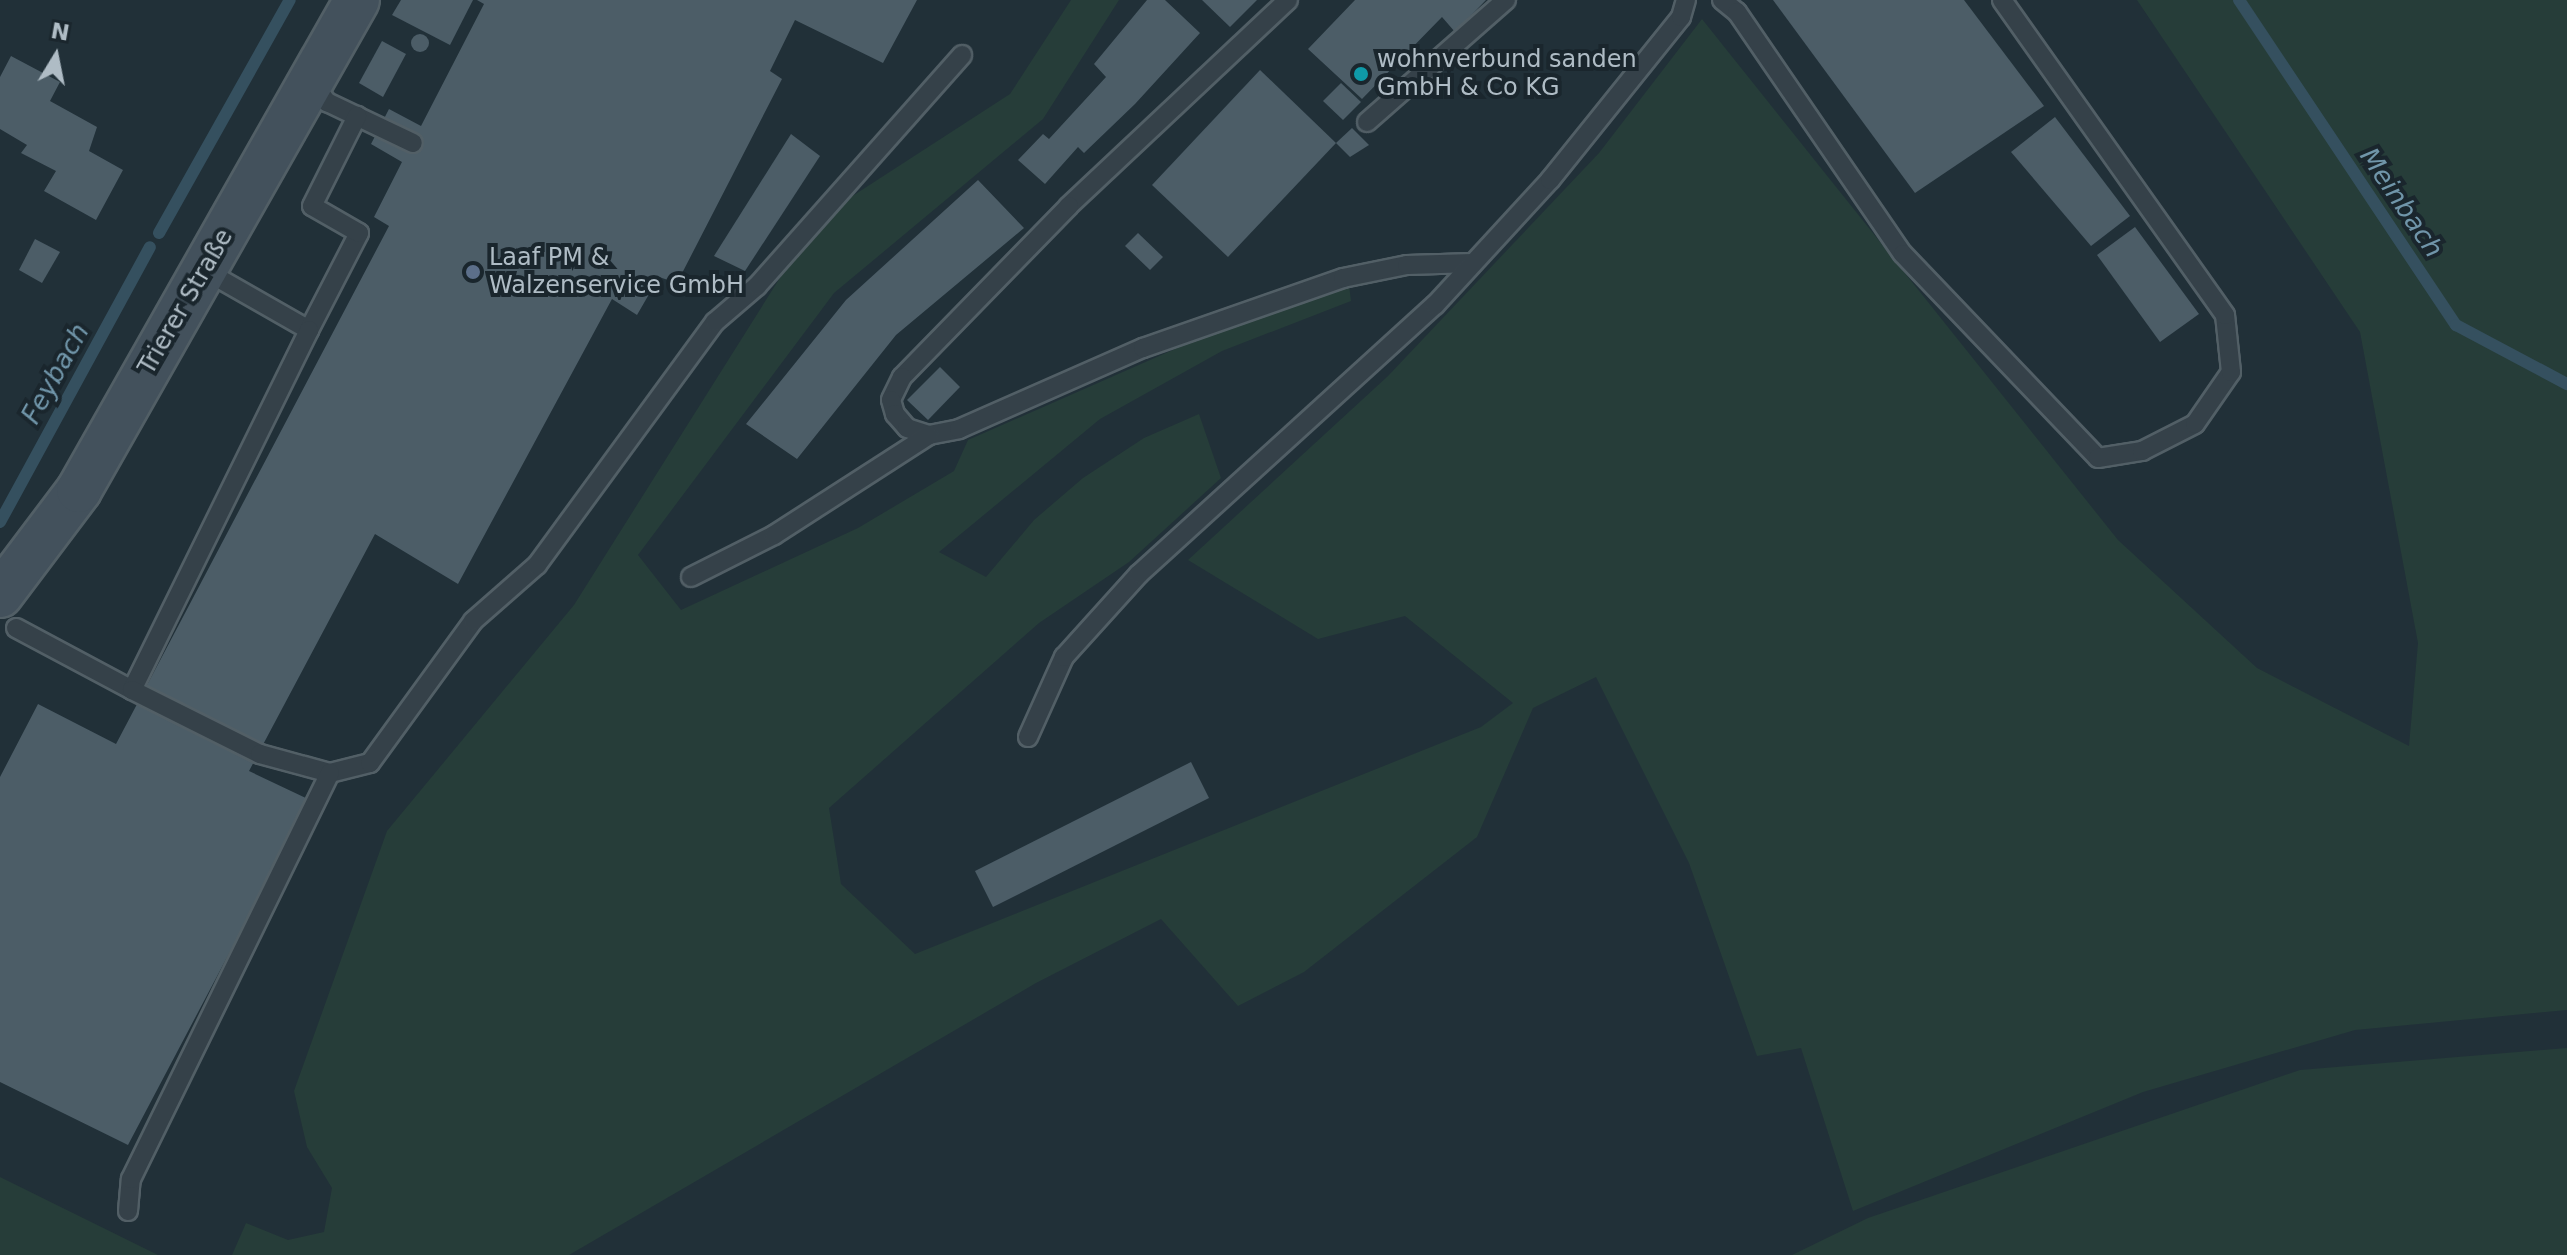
<!DOCTYPE html>
<html>
<head>
<meta charset="utf-8">
<style>
	body { margin:0 }
	#map { position:relative; width:2567px; height:1255px; overflow:hidden; background:#213038; font-family:"DejaVu Sans",sans-serif }
	div>[style] { position:absolute }
	[style*='--x'] { left:calc(var(--x)*1px); top:calc(var(--y)*1px); width:calc(var(--w)*1px); rotate:calc(var(--a)*1deg) }
	.green>* { inset:0; background:#263d39 }
	.stream>* { height:12px; margin:-6px; padding:0 6px; transform-origin:6px; border-radius:6px; background:#35505f }
	.building>* { inset:0; background:#4c5d67 }
	.round { border-radius:50% }
	.roads { filter:drop-shadow(2px 0 #525f66) drop-shadow(-2px 0 #525f66) drop-shadow(0 2px #525f66) drop-shadow(0 -2px #525f66) }
	.service>* { height:18px; margin:-9px; padding:0 9px; transform-origin:9px; border-radius:9px; background:#354149 }
	.secondary>* { height:44px; margin:-22px; padding:0 22px; transform-origin:22px; border-radius:22px; background:#43515c }
	.dots>* { width:22px; height:22px; translate:-50% -50%; box-sizing:border-box; border:4px solid #1a262d; border-radius:50% }
	span { translate:-50% -50%; white-space:nowrap; text-align:center; line-height:1.15; -webkit-text-stroke:8px #1a262d; paint-order:stroke }
	.poi-label { font-size:24px; color:#afbcc5 }
	.left { translate:0 -50%; text-align:left }
	.street-label { font-size:24px; color:#afbcc5 }
	.water-label { font-size:26px; color:#7095a9; font-style:italic }
	.north { position:absolute; left:16px; top:16px; width:80px; height:80px; -webkit-text-stroke:6px #1a262d; paint-order:stroke; rotate:10deg; font-size:22px; font-weight:700; line-height:32px; text-align:center; color:#afbcc5 }
	.north::after { content:''; display:block; margin:auto; width:28px; height:36px; background:#afbcc5; clip-path:polygon(50% 0,100% 100%,50% 72%,0 100%) }
</style>
</head>
<body>
<div id="map">
	<div class="green">
		<i style="clip-path:polygon(1071px 0,1119px 0,1043px 119px,834px 293px,638px 555px,681px 610px,858px 528px,954px 471px,968px 440px,1200px 338px,1349px 285px,1351px 301px,1222px 351px,1100px 419px,939px 552px,986px 577px,1034px 520px,1083px 478px,1144px 438px,1199px 414px,1221px 478px,1129px 562px,1039px 623px,829px 808px,841px 884px,915px 954px,1481px 727px,1513px 703px,1405px 616px,1318px 639px,1188px 560px,1388px 376px,1599px 153px,1702px 19px,2118px 540px,2257px 668px,2409px 746px,2418px 643px,2360px 332px,2137px 0,2567px 0,2567px 1010px,2355px 1030px,2143px 1092px,1853px 1211px,1801px 1048px,1757px 1056px,1689px 863px,1596px 677px,1533px 708px,1477px 837px,1304px 972px,1238px 1006px,1161px 919px,1036px 983px,569px 1255px,232px 1255px,246px 1223px,288px 1240px,324px 1232px,332px 1188px,307px 1147px,294px 1091px,387px 831px,574px 605px,817px 219px,1010px 94px)"></i>
		<i style="clip-path:polygon(2567px 1048px,2567px 1255px,1792px 1255px,1868px 1218px,2300px 1070px)"></i>
		<i style="clip-path:polygon(0 1177px,158px 1255px,0 1255px)"></i>
	</div>
	<div class="stream">
		<i style="--x:2239;--y:0;--w:391;--a:56.3"></i>
		<i style="--x:2456;--y:325;--w:126;--a:28"></i>
		<i style="--x:159;--y:233;--w:267;--a:-60.7"></i>
		<i style="--x:0;--y:522;--w:313;--a:-61.4"></i>
	</div>
	<div class="building">
		<i style="clip-path:polygon(401px 0,473px 0,450px 45px,392px 15px)"></i>
		<i style="clip-path:polygon(477px 0,917px 0,883px 63px,795px 20px,770px 71px,782px 79px,677px 283px,659px 277px,637px 315px,612px 299px,458px 584px,375px 534px,249px 771px,310px 800px,128px 1145px,0 1082px,0 777px,38px 704px,116px 744px,389px 226px,374px 217px,402px 162px,371px 144px,389px 109px,421px 126px,484px 4px)"></i>
		<i style="clip-path:polygon(1147px 0,1165px 0,1200px 33px,1135px 104px,1084px 153px,1078px 147px,1045px 184px,1018px 160px,1043px 134px,1049px 139px,1106px 77px,1094px 64px)"></i>
		<i style="clip-path:polygon(1202px 0,1257px 0,1230px 27px)"></i>
		<i style="clip-path:polygon(1355px 0,1486px 0,1455px 32px,1442px 17px,1362px 99px,1308px 49px)"></i>
		<i style="clip-path:polygon(1773px 0,1964px 0,2044px 106px,1915px 193px)"></i>
		<i class="round" style="left:411px;top:34px;width:18px;height:18px"></i>
		<i style="clip-path:polygon(382px 41px,406px 54px,383px 97px,359px 83px)"></i>
		<i style="clip-path:polygon(11px 56px,60px 82px,50px 101px,97px 127px,89px 151px,123px 170px,96px 220px,44px 191px,56px 171px,21px 153px,27px 145px,0 129px,0 77px)"></i>
		<i style="clip-path:polygon(1260px 70px,1336px 143px,1228px 257px,1152px 185px)"></i>
		<i style="clip-path:polygon(1341px 83px,1361px 102px,1343px 120px,1323px 101px)"></i>
		<i style="clip-path:polygon(2055px 117px,2130px 216px,2091px 246px,2011px 152px)"></i>
		<i style="clip-path:polygon(1352px 128px,1369px 145px,1350px 157px,1336px 143px)"></i>
		<i style="clip-path:polygon(791px 134px,820px 156px,745px 271px,714px 256px)"></i>
		<i style="clip-path:polygon(978px 180px,1024px 228px,896px 335px,797px 459px,746px 424px,846px 300px)"></i>
		<i style="clip-path:polygon(2135px 227px,2199px 314px,2160px 342px,2097px 255px)"></i>
		<i style="clip-path:polygon(1138px 233px,1163px 257px,1150px 270px,1125px 246px)"></i>
		<i style="clip-path:polygon(35px 239px,60px 252px,42px 283px,19px 270px)"></i>
		<i style="clip-path:polygon(940px 367px,960px 387px,928px 420px,907px 400px)"></i>
		<i style="clip-path:polygon(1191px 762px,1209px 798px,993px 907px,975px 871px)"></i>
	</div>
	<div class="roads">
		<div class="service">
			<i style="--x:1288;--y:0;--w:301;--a:136.8"></i>
			<i style="--x:1069;--y:206;--w:239;--a:134.3"></i>
			<i style="--x:902;--y:377;--w:25;--a:116"></i>
			<i style="--x:891;--y:400;--w:15;--a:74"></i>
			<i style="--x:895;--y:414;--w:18;--a:49"></i>
			<i style="--x:907;--y:428;--w:23;--a:18"></i>
			<i style="--x:929;--y:435;--w:31;--a:-11"></i>
			<i style="--x:959;--y:429;--w:201;--a:-23.8"></i>
			<i style="--x:1143;--y:348;--w:212;--a:-19.3"></i>
			<i style="--x:1343;--y:278;--w:65;--a:-11.5"></i>
			<i style="--x:1407;--y:265;--w:66;--a:-1.7"></i>
			<i style="--x:1722;--y:0;--w:19;--a:39"></i>
			<i style="--x:1737;--y:12;--w:293;--a:55.6"></i>
			<i style="--x:1903;--y:254;--w:282;--a:46.3"></i>
			<i style="--x:2098;--y:458;--w:45;--a:-9"></i>
			<i style="--x:2142;--y:451;--w:59;--a:-27"></i>
			<i style="--x:2195;--y:424;--w:63;--a:-55.3"></i>
			<i style="--x:2231;--y:372;--w:57;--a:-96"></i>
			<i style="--x:2225;--y:315;--w:386;--a:-125.3"></i>
			<i style="--x:313;--y:83;--w:24;--a:54"></i>
			<i style="--x:327;--y:102;--w:95;--a:25.5"></i>
			<i style="--x:1367;--y:122;--w:185;--a:-41.3"></i>
			<i style="--x:204;--y:270;--w:121;--a:29.7"></i>
			<i style="--x:309;--y:330;--w:109;--a:-62.7"></i>
			<i style="--x:359;--y:233;--w:54;--a:-150.1"></i>
			<i style="--x:312;--y:206;--w:101;--a:-63.4"></i>
			<i style="--x:691;--y:577;--w:93;--a:-26.8"></i>
			<i style="--x:774;--y:535;--w:184;--a:-32.8"></i>
			<i style="--x:16;--y:628;--w:132;--a:28.1"></i>
			<i style="--x:132;--y:690;--w:401;--a:-63.8"></i>
			<i style="--x:132;--y:690;--w:143;--a:26.6"></i>
			<i style="--x:260;--y:754;--w:73;--a:15.2"></i>
			<i style="--x:330;--y:773;--w:41;--a:-14"></i>
			<i style="--x:370;--y:763;--w:175;--a:-54"></i>
			<i style="--x:473;--y:621;--w:85;--a:-41.2"></i>
			<i style="--x:537;--y:565;--w:301;--a:-53.8"></i>
			<i style="--x:715;--y:322;--w:55;--a:-40.6"></i>
			<i style="--x:757;--y:286;--w:309;--a:-48.4"></i>
			<i style="--x:1028;--y:737;--w:88;--a:-65.8"></i>
			<i style="--x:1064;--y:657;--w:112;--a:-47.9"></i>
			<i style="--x:1139;--y:574;--w:400;--a:-42.3"></i>
			<i style="--x:1435;--y:305;--w:170;--a:-47.4"></i>
			<i style="--x:1550;--y:180;--w:209;--a:-51.2"></i>
			<i style="--x:1681;--y:17;--w:18;--a:-74"></i>
			<i style="--x:128;--y:1211;--w:32;--a:-85"></i>
			<i style="--x:131;--y:1179;--w:452;--a:-63.9"></i>
		</div>
		<div class="secondary">
			<i style="--x:0;--y:595;--w:131;--a:-53"></i>
			<i style="--x:79;--y:490;--w:563;--a:-60.43"></i>
		</div>
	</div>
	<div class="dots">
		<i style="left:1361px;top:74px;background:#0f9aa8"></i>
		<i style="left:473px;top:272px;background:#5c6f8a"></i>
	</div>
	<div class="poi-label">
		<span class="left" style="left:1377px;top:74px">wohnverbund sanden<br>GmbH &amp; Co KG</span>
		<span class="left" style="left:489px;top:272px">Laaf PM &amp;<br>Walzenservice GmbH</span>
	</div>
	<div class="street-label">
		<span style="left:186px;top:302px;rotate:-60deg">Trierer Straße</span>
	</div>
	<div class="water-label">
		<span style="left:2401px;top:203px;rotate:56deg">Meinbach</span>
		<span style="left:56px;top:374px;rotate:-61deg">Feybach</span>
	</div>
	<div class="north">N</div>
</div>
</body>
</html>
